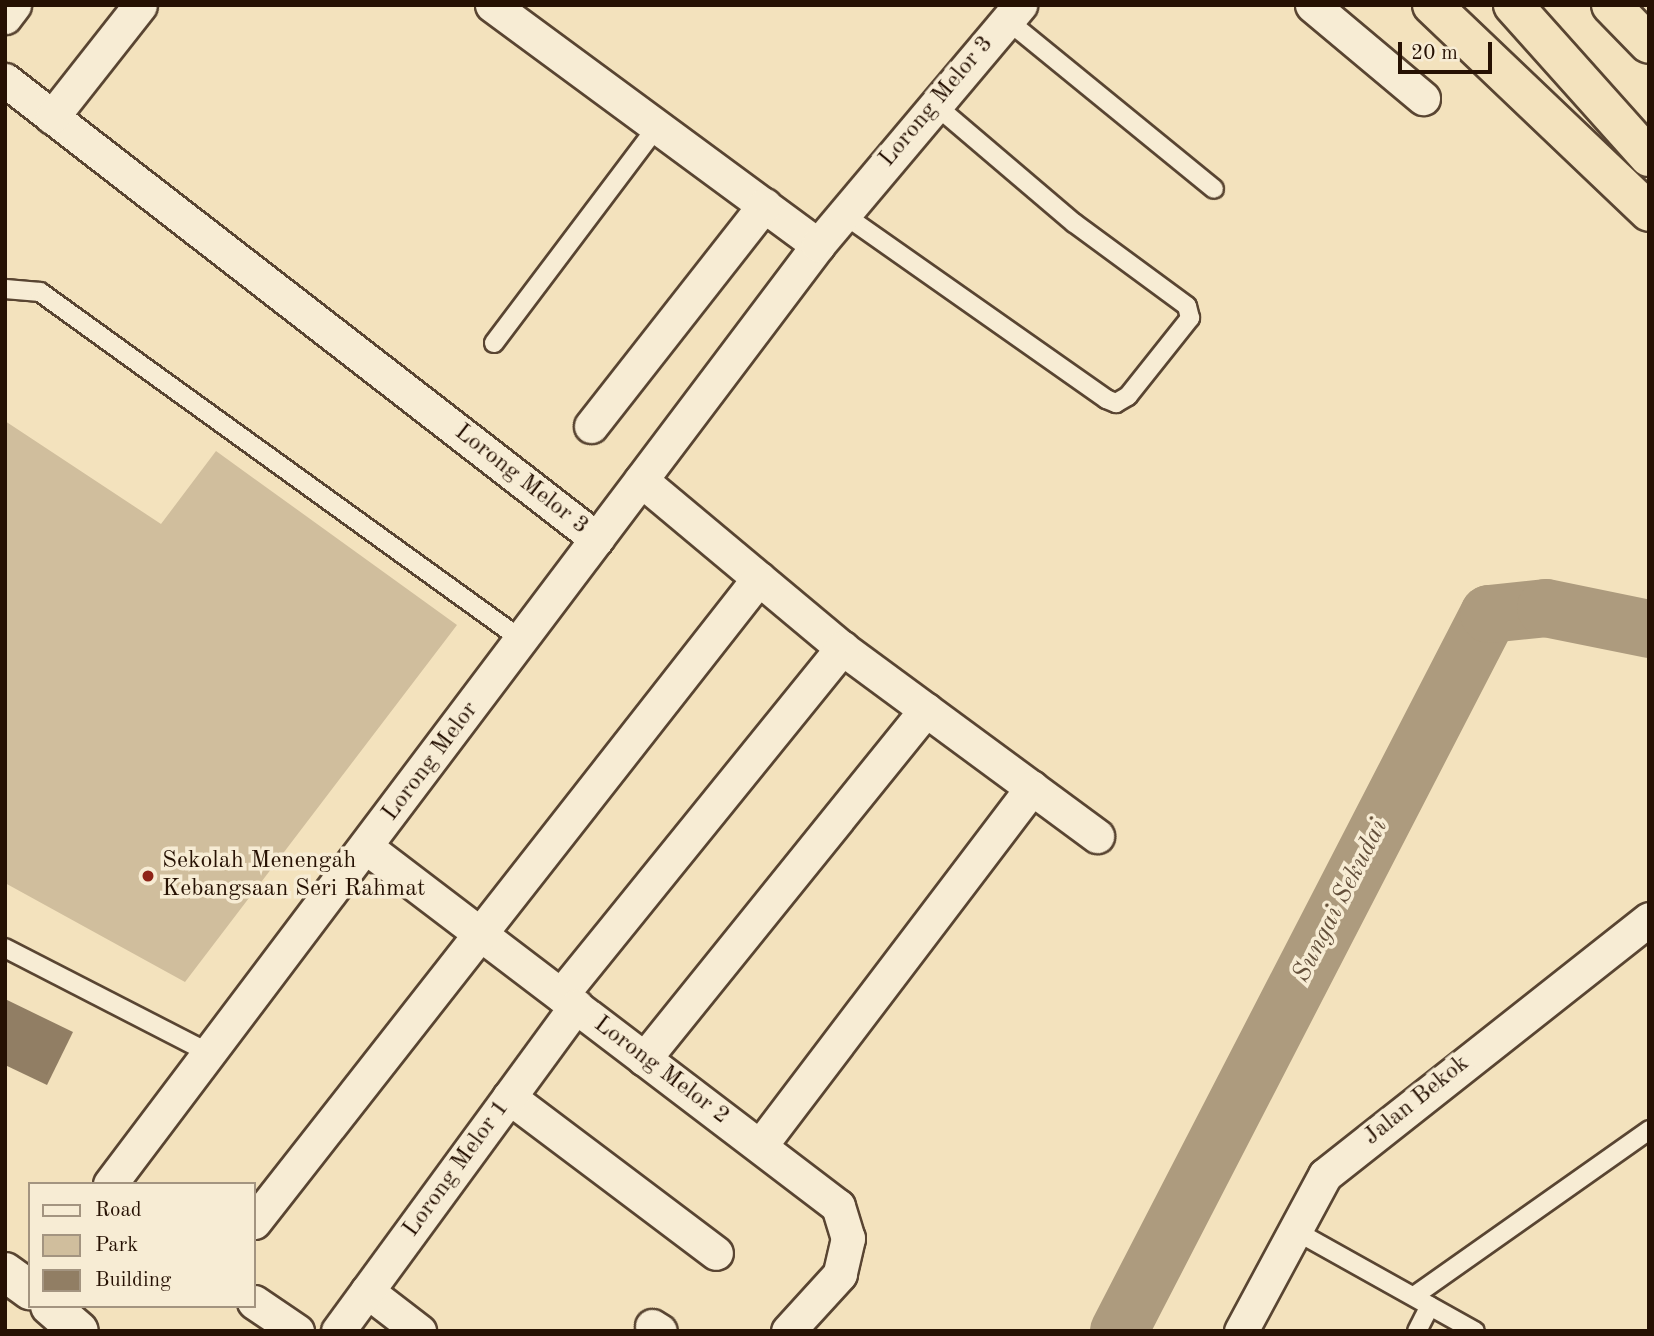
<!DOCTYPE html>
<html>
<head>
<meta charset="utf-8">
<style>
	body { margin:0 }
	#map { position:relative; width:1654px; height:1336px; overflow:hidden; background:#f3e2bd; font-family:"Old Standard TT",serif }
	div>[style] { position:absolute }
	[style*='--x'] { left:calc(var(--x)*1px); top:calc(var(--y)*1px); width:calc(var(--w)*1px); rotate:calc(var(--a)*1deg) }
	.green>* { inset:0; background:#d0be9d }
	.river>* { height:58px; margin:-29px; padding:0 29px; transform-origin:29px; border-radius:29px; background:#ad9b7e }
	.building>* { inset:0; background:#917e64 }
	.roads { filter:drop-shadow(2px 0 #594532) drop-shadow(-2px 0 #594532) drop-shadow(0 2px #594532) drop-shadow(0 -2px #594532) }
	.lane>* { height:18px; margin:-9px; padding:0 9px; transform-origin:9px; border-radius:9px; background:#f7ecd4 }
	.street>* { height:33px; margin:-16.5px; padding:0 16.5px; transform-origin:16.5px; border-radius:16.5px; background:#f7ecd4 }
	.secondary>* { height:38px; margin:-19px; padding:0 19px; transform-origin:19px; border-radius:19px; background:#f7ecd4 }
	.highway>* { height:38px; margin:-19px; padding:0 19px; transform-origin:19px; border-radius:19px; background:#f3e2bd }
	.dots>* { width:19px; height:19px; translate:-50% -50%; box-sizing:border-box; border:4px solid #f7ecd4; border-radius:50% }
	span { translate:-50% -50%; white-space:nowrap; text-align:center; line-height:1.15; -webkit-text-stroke:7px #f7ecd4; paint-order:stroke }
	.street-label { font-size:24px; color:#261103 }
	.poi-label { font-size:24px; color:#261103 }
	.left { translate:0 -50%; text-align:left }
	.water-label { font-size:26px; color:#634f3a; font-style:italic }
	.frame { position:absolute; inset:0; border:7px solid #261103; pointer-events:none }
	.legend { position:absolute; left:28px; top:1182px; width:228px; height:126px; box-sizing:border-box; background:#f7ecd4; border:2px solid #a39480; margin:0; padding:9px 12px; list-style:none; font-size:21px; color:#261103 }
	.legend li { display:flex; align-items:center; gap:14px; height:35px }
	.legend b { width:35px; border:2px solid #a39480 }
	.scale { position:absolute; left:1398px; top:42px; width:94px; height:32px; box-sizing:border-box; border:4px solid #261103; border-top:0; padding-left:9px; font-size:21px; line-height:24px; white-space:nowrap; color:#261103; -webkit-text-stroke:5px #f7ecd4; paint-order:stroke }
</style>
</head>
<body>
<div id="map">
	<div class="green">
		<i style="clip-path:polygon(5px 421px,161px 524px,216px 451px,457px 625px,185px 982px,5px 883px)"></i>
	</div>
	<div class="river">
		<i style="--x:1119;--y:1331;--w:807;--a:-62.7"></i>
		<i style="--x:1489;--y:614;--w:57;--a:-6"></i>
		<i style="--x:1546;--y:608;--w:105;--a:11.5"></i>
	</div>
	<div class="building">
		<i style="clip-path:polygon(5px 999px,73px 1032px,47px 1085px,5px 1065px)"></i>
	</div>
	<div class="roads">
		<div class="lane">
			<i style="--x:1007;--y:20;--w:267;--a:39.2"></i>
			<i style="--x:843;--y:214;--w:322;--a:35.1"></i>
			<i style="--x:1106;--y:399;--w:11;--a:22"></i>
			<i style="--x:1116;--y:403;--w:14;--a:-30"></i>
			<i style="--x:1128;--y:396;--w:100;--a:-51.5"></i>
			<i style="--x:1190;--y:318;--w:12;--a:-104"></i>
			<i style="--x:1187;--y:306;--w:140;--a:-143.7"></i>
			<i style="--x:1074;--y:223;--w:184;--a:-139.6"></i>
			<i style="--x:5;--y:289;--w:35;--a:5"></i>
			<i style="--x:40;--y:292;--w:594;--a:35.83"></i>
			<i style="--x:494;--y:343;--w:271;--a:-53"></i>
			<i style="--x:5;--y:948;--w:232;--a:27.2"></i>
			<i style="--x:1294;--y:1230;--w:207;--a:29.2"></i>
			<i style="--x:1414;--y:1296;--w:288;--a:-35.2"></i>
			<i style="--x:1417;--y:1331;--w:28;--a:-63"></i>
		</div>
		<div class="street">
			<i style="--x:492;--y:5;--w:405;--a:36.4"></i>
			<i style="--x:1312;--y:5;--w:145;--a:40"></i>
			<i style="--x:5;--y:17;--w:15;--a:-53"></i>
			<i style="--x:5;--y:80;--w:749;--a:37.79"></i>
			<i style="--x:52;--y:117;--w:142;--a:-51.8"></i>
			<i style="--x:591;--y:426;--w:281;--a:-51.9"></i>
			<i style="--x:641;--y:480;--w:262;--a:39.9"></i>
			<i style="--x:842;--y:648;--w:317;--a:36.4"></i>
			<i style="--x:366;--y:847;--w:593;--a:37.26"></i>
			<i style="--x:838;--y:1206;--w:34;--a:73"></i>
			<i style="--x:848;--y:1238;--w:37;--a:103"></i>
			<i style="--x:840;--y:1274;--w:77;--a:132.4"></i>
			<i style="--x:561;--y:995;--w:447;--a:-51"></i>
			<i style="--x:644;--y:1059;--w:449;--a:-51.1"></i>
			<i style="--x:509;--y:1097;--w:259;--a:37"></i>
			<i style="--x:760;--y:1146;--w:450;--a:-52.8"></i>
			<i style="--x:110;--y:1184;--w:1176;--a:-52.98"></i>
			<i style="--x:818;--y:245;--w:314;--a:-49.9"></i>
			<i style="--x:254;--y:1222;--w:818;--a:-51.9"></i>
			<i style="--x:367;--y:1291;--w:66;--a:37.6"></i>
			<i style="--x:254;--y:1302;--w:52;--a:34"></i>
			<i style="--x:652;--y:1326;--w:9;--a:32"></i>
			<i style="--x:338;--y:1331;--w:403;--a:-53.8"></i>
			<i style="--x:1241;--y:1331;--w:177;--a:-61.7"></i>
			<i style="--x:1325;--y:1175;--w:413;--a:-38.3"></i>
		</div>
		<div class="secondary">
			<i style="--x:5;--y:1272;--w:31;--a:36"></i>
			<i style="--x:50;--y:1306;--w:38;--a:41"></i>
		</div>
		<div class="highway">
			<i style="--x:1432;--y:5;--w:300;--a:43.6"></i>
			<i style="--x:1513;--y:5;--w:204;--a:48.2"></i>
			<i style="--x:1611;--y:5;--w:54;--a:45.7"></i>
		</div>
	</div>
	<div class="dots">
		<i style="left:148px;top:876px;background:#8f2418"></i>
	</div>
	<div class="street-label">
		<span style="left:937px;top:102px;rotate:-50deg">Lorong Melor 3</span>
		<span style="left:521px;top:480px;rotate:38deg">Lorong Melor 3</span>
		<span style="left:431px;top:762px;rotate:-53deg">Lorong Melor</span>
		<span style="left:661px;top:1071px;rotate:37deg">Lorong Melor 2</span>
		<span style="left:1417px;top:1101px;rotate:-39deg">Jalan Bekok</span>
		<span style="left:457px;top:1169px;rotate:-54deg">Lorong Melor 1</span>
	</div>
	<div class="poi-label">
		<span class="left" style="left:162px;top:876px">Sekolah Menengah<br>Kebangsaan Seri Rahmat</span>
	</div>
	<div class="water-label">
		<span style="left:1341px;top:901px;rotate:-63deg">Sungai Sekudai</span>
	</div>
	<div class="frame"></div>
	<ul class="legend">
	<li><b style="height:9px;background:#f7ecd4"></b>Road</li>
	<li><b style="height:19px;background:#d0be9d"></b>Park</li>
	<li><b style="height:19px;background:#917e64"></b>Building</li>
	</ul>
	<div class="scale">20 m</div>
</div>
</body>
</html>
